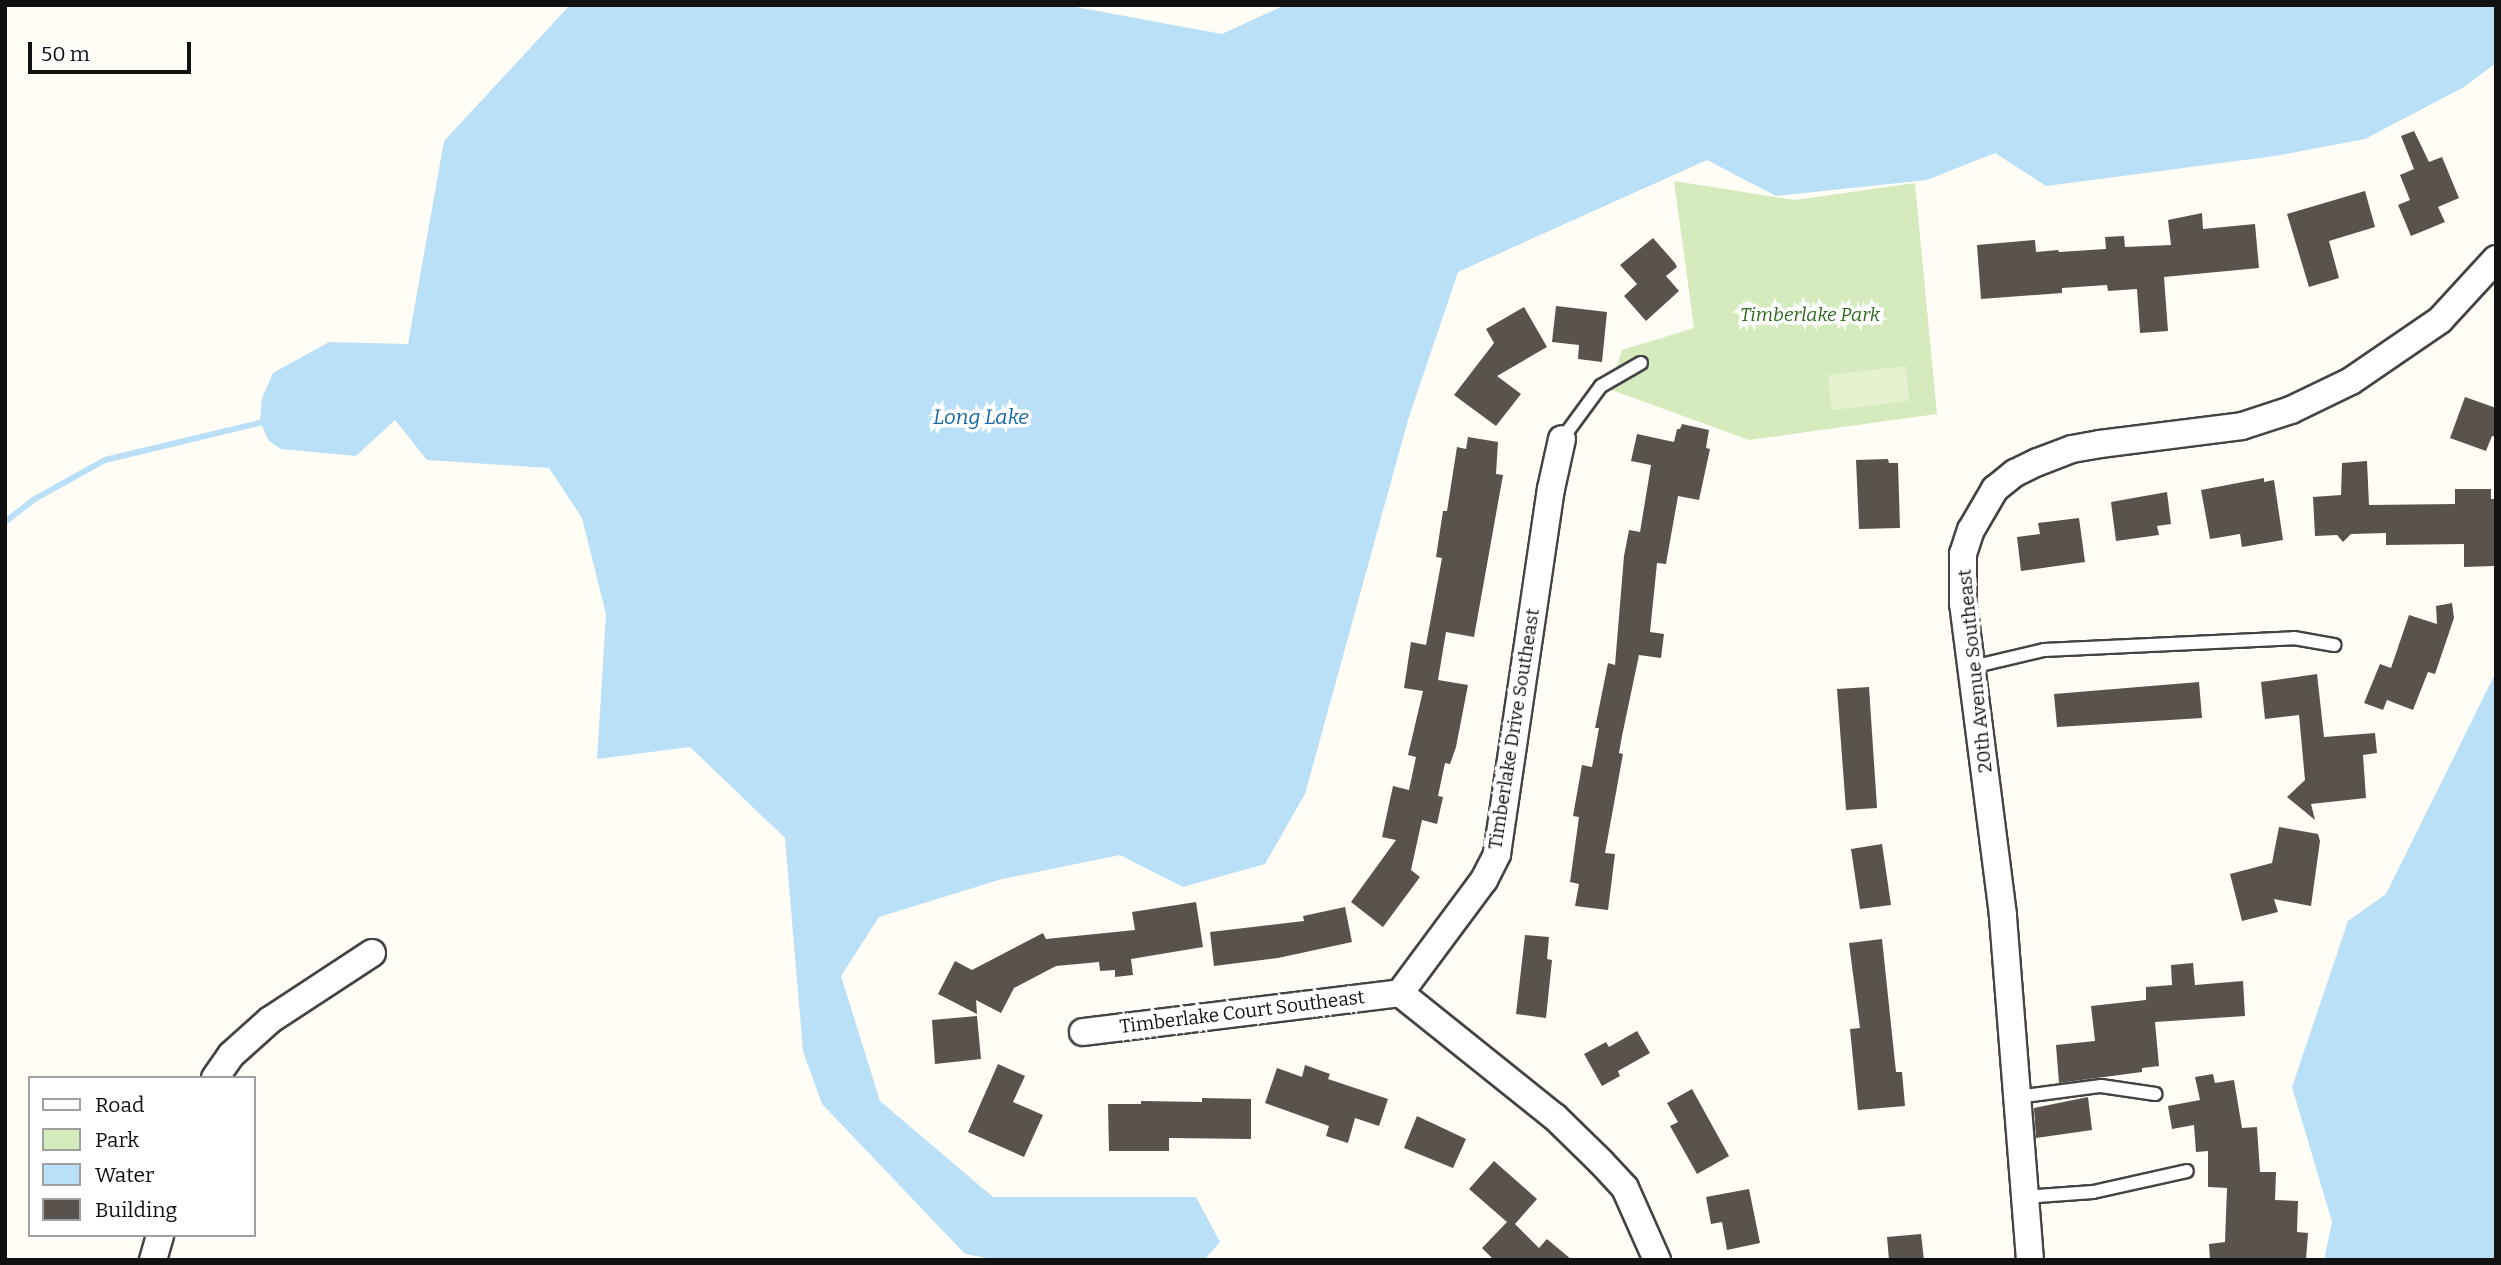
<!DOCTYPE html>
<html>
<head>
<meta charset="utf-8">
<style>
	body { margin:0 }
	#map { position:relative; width:2501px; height:1265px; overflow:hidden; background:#fffdf5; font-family:Bitter,serif }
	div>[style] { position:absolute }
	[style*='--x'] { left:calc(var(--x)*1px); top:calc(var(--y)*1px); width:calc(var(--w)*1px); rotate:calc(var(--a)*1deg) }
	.green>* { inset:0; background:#d5ebbd }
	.pitch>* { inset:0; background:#e6f2cf }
	.water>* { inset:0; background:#b9e0f7 }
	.stream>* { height:6px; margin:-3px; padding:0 3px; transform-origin:3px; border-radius:3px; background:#b9e0f7 }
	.building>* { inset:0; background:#5a524d }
	.roads { filter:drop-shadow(2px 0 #444) drop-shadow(-2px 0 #444) drop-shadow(0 2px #444) drop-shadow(0 -2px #444) }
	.service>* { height:12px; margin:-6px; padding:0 6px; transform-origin:6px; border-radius:6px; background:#fff }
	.minor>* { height:26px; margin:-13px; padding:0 13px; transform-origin:13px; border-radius:13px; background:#fff }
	span { translate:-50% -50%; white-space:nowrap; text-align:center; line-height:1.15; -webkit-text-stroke:7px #fff; paint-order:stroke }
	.park-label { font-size:19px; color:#2f6b1f; font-style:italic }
	.street-label { font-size:19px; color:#111 }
	.water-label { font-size:21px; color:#1768a6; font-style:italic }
	.frame { position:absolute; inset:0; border:7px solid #111; pointer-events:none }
	.legend { position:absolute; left:28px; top:1076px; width:228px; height:161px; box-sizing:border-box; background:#fff; border:2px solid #a0a0a0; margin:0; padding:9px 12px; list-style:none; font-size:21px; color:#111 }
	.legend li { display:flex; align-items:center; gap:14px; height:35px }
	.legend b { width:35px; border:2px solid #a0a0a0 }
	.scale { position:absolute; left:28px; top:42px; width:163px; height:32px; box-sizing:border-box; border:4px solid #111; border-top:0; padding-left:9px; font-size:21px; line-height:24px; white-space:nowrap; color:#111; -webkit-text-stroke:5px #fff; paint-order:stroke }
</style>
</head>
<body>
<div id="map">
	<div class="green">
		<i style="clip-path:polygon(1674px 181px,1795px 200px,1915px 183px,1937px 414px,1749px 440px,1609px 389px,1622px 350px,1694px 328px)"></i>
	</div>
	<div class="pitch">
		<i style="clip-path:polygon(1906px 366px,1909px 401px,1832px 410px,1828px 375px)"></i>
	</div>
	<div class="water">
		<i style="clip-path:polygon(570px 5px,1065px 5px,1222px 34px,1285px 5px,2496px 5px,2496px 63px,2464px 87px,2365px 139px,2275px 156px,2046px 186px,1995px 153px,1927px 180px,1776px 196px,1707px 160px,1458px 272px,1408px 420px,1305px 794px,1265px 864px,1183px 887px,1120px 855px,1002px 879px,879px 917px,841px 976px,880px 1101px,993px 1197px,1196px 1197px,1220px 1242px,1204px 1260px,998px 1260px,965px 1254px,822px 1104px,803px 1051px,785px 838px,690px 747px,597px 759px,606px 614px,582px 518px,549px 468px,427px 460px,395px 420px,356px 456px,281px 449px,269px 441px,260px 422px,262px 398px,273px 373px,329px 342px,408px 344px,444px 141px)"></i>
		<i style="clip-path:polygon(2496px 672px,2496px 1260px,2324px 1260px,2332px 1222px,2292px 1087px,2348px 921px,2386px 894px)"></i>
	</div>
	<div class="stream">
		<i style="--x:5;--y:522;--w:36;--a:-38"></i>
		<i style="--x:33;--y:500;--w:82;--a:-29.1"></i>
		<i style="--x:105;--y:460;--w:167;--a:-13.5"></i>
	</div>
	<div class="building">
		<i style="clip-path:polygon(2414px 131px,2429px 162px,2442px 157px,2459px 198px,2438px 207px,2445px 222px,2411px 236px,2398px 205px,2410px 200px,2400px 175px,2414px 169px,2401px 136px)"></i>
		<i style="clip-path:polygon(2365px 191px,2375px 227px,2329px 241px,2339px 278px,2309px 287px,2287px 214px)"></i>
		<i style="clip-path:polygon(2202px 213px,2203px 229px,2255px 224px,2259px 268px,2164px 277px,2168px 331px,2140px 333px,2137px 289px,2108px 291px,2107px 285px,2062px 288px,2062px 293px,1981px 299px,1977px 245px,2035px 240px,2036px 252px,2058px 250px,2059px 252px,2106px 249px,2105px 237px,2124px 236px,2125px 247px,2171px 245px,2168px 220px)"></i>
		<i style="clip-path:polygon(1653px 238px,1675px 263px,1677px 267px,1666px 276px,1679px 291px,1646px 321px,1624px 296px,1637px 284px,1620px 265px)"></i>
		<i style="clip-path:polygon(1556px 306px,1607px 312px,1602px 362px,1578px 359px,1579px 345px,1552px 342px)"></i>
		<i style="clip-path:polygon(1524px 307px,1547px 347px,1497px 376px,1521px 394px,1496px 426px,1454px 395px,1494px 343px,1486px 329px)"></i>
		<i style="clip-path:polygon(2465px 397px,2496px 408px,2496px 437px,2492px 436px,2486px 451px,2450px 438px)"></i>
		<i style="clip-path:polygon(1682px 424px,1709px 430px,1706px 448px,1710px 449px,1699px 500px,1678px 496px,1666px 564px,1657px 563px,1650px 632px,1664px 634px,1661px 658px,1639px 655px,1622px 736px,1619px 753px,1623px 754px,1605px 853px,1615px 854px,1608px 910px,1575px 906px,1579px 884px,1570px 882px,1579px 817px,1573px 816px,1582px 765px,1592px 767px,1599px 728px,1595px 728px,1608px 663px,1615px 665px,1624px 556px,1629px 530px,1640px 532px,1651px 465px,1631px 461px,1637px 434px,1674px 442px,1677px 429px,1680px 429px)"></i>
		<i style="clip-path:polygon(1468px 437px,1498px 442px,1496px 474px,1503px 475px,1474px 637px,1446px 632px,1438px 680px,1468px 685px,1456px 747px,1450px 764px,1445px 763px,1438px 796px,1443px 797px,1437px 824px,1422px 820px,1411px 870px,1420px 877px,1383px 927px,1351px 902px,1396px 840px,1382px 837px,1393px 786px,1409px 790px,1416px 757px,1408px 755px,1423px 691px,1404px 688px,1411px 642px,1426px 645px,1442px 558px,1436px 557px,1443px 511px,1447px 511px,1457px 447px,1466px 449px)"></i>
		<i style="clip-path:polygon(1888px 459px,1889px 463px,1898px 463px,1900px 528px,1859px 529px,1856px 460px)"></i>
		<i style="clip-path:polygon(2367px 461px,2369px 505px,2455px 504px,2455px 489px,2491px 489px,2491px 499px,2496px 499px,2494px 566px,2464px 567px,2464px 544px,2386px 545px,2386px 533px,2351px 534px,2343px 542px,2337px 535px,2315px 536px,2313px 497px,2341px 495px,2342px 463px)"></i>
		<i style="clip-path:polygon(2264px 478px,2264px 482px,2274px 480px,2283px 540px,2242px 547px,2240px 534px,2210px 539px,2201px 490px)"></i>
		<i style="clip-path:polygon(2167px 492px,2171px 524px,2157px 526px,2159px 535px,2116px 541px,2111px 502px)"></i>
		<i style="clip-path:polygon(2079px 518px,2085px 562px,2021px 571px,2017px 537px,2040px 534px,2038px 523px)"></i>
		<i style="clip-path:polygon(2452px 603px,2454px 618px,2435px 674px,2428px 672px,2413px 710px,2387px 700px,2383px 710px,2364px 703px,2380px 664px,2391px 668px,2409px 615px,2437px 624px,2436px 606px)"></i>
		<i style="clip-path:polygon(2317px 674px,2324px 737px,2375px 733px,2377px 753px,2363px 755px,2366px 798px,2311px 804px,2315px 820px,2287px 797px,2305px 780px,2299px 715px,2265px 719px,2261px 682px)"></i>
		<i style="clip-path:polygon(2199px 682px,2202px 718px,2057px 727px,2054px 694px)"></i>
		<i style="clip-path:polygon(1869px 687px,1877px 808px,1846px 810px,1837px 689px)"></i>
		<i style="clip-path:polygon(2279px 827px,2318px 834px,2320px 841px,2311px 906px,2274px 899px,2278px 912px,2242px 921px,2230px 874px,2272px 863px)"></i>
		<i style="clip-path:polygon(1882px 844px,1891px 905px,1860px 909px,1851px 849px)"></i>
		<i style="clip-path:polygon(1196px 902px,1203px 947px,1131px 959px,1133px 975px,1115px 977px,1115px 970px,1100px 971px,1099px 962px,1056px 966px,1014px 988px,1001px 1013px,976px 1000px,977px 1014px,938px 994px,955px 961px,972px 970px,1043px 933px,1046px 939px,1135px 930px,1132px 912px)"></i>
		<i style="clip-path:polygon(1345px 907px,1352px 942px,1278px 958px,1214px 966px,1210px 932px,1304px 921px,1303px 916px)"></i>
		<i style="clip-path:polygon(1525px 935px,1549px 937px,1547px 959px,1552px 960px,1546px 1018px,1516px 1014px)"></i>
		<i style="clip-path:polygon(1882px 939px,1896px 1072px,1902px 1072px,1905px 1106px,1858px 1110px,1850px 1029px,1860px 1028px,1849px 943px)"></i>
		<i style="clip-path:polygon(2193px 963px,2195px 985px,2243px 981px,2245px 1016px,2155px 1022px,2159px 1066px,2142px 1068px,2142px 1072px,2059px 1083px,2056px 1045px,2095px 1041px,2091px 1006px,2146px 1000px,2146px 987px,2172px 985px,2171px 965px)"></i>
		<i style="clip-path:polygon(977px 1016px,981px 1059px,935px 1064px,932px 1020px)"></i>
		<i style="clip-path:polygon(1637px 1031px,1650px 1053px,1618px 1071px,1620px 1076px,1602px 1086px,1584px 1054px,1606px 1042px,1609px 1047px)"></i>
		<i style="clip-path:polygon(998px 1064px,1025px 1076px,1013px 1102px,1043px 1115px,1024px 1157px,968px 1132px)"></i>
		<i style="clip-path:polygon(1305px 1065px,1330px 1074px,1328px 1079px,1388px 1099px,1379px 1126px,1355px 1118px,1348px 1143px,1326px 1136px,1329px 1126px,1265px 1103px,1277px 1068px,1302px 1077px)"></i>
		<i style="clip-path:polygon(2213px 1074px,2215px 1083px,2234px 1080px,2242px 1128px,2257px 1127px,2260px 1172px,2276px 1172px,2275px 1200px,2298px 1201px,2297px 1232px,2308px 1233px,2306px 1260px,2210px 1260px,2209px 1244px,2225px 1242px,2227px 1188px,2208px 1187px,2208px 1151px,2196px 1152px,2194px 1125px,2172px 1129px,2168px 1106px,2200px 1100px,2195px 1077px)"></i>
		<i style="clip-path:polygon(1692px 1089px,1729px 1156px,1697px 1174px,1670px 1126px,1678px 1122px,1667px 1103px)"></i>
		<i style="clip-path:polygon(2088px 1097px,2092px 1130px,2036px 1138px,2034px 1108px)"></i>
		<i style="clip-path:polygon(1202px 1098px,1251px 1099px,1251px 1139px,1169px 1138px,1169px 1151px,1109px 1151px,1108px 1104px,1141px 1104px,1141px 1101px,1202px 1102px)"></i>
		<i style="clip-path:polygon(1417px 1116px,1466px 1139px,1453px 1168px,1404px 1148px)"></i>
		<i style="clip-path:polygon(1494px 1161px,1537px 1199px,1515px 1224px,1539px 1248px,1547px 1239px,1572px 1260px,1494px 1260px,1482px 1248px,1507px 1222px,1469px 1189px)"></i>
		<i style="clip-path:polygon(1749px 1189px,1760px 1243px,1727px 1250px,1722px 1222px,1711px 1224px,1706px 1197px)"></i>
		<i style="clip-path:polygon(1921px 1234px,1924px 1260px,1889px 1260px,1887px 1237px)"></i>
	</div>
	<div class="roads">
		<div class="service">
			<i style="--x:1562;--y:439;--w:66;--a:-53.7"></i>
			<i style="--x:1601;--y:386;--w:46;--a:-29.9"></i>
			<i style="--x:1972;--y:667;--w:74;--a:-13.3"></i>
			<i style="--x:2044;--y:650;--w:250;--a:-2.7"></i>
			<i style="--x:2294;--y:638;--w:41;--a:9.9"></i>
			<i style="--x:2017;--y:1097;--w:85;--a:-7.5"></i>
			<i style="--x:2101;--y:1086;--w:55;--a:8.4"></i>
			<i style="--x:2024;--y:1197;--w:69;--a:-4.1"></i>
			<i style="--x:2093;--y:1192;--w:96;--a:-12.6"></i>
		</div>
		<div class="minor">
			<i style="--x:1400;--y:993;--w:141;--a:-53.4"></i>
			<i style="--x:1484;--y:880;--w:29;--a:-63"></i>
			<i style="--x:1497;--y:854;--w:369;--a:-81.6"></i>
			<i style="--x:1551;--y:489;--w:51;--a:-77.6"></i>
			<i style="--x:1400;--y:993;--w:198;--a:38.7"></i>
			<i style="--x:1555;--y:1117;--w:64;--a:44.4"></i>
			<i style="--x:1601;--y:1162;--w:35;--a:47"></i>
			<i style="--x:1625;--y:1188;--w:79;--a:66"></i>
			<i style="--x:1083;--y:1032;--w:319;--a:-7"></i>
			<i style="--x:215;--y:1078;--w:28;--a:-55"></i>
			<i style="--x:231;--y:1055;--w:52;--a:-41.9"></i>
			<i style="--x:270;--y:1020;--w:122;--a:-33.3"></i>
			<i style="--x:153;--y:1260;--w:26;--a:-74"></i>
			<i style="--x:2030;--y:1260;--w:346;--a:-94.5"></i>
			<i style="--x:2003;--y:915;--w:314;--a:-97.3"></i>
			<i style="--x:1963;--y:604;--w:50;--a:-90"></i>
			<i style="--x:1963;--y:554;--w:25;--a:-72"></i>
			<i style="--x:1971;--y:530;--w:48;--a:-59.7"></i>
			<i style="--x:1995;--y:489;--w:26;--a:-39"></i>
			<i style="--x:2015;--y:473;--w:25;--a:-26"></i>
			<i style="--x:2038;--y:462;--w:36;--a:-21"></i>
			<i style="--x:2072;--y:449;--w:28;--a:-10"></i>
			<i style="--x:2100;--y:444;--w:143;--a:-7.2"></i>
			<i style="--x:2242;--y:426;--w:52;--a:-18.1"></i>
			<i style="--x:2291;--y:410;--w:67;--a:-25.8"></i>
			<i style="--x:2351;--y:381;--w:108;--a:-34.4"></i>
			<i style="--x:2440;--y:320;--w:83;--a:-47.4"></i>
		</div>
	</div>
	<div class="park-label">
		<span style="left:1810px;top:315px">Timberlake Park</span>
	</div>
	<div class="street-label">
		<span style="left:1975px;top:671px;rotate:-96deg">20th Avenue Southeast</span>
		<span style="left:1514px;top:729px;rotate:-81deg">Timberlake Drive Southeast</span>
		<span style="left:1242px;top:1012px;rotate:-7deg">Timberlake Court Southeast</span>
	</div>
	<div class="water-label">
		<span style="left:981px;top:417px">Long Lake</span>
	</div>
	<div class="frame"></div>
	<ul class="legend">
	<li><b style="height:9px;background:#fff"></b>Road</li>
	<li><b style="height:19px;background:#d5ebbd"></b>Park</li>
	<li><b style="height:19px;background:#b9e0f7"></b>Water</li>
	<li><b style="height:19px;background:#5a524d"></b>Building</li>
	</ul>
	<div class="scale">50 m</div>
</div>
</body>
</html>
